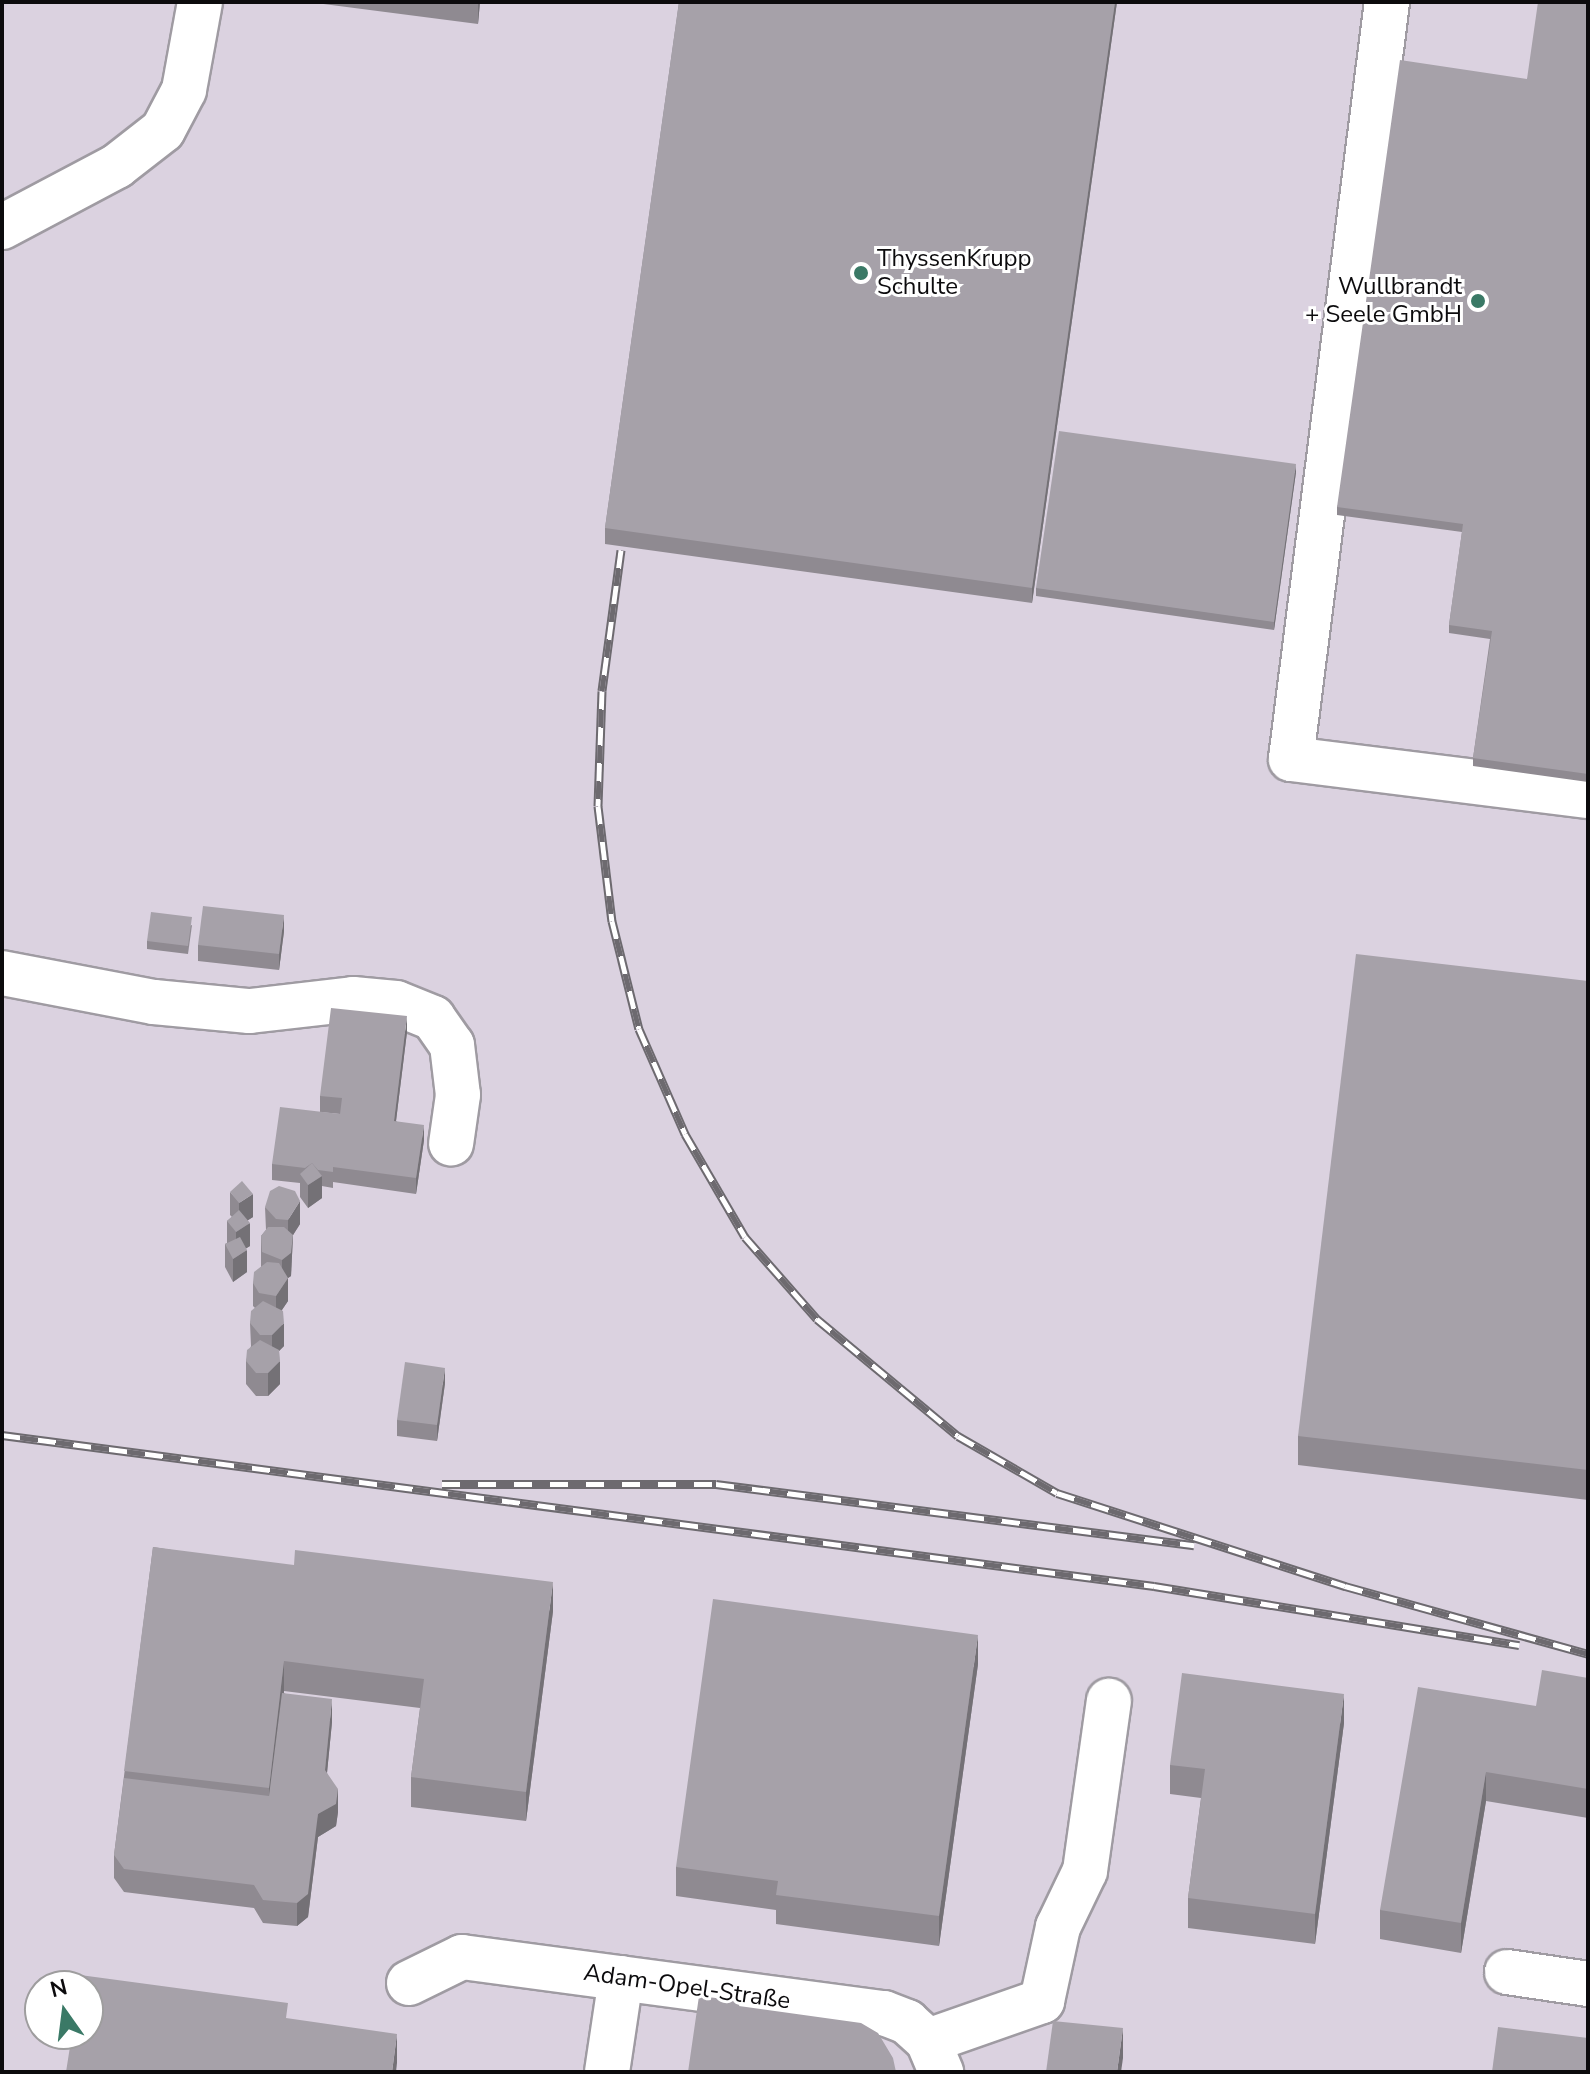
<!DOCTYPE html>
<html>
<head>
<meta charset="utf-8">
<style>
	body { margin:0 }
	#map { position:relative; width:1590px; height:2074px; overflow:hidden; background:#e3dee6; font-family:"Nunito Sans",sans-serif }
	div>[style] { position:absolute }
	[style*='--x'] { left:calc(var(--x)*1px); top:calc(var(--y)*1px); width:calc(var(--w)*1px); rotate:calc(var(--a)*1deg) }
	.built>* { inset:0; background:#dbd2e0 }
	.roads { filter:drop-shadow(2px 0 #9f9ba2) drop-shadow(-2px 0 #9f9ba2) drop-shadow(0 2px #9f9ba2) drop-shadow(0 -2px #9f9ba2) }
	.minor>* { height:44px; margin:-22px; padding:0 22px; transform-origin:22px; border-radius:22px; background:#fff }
	.rail>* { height:9px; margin-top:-4.5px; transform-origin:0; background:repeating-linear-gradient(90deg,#fff 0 18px,#6d6a6f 0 36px); box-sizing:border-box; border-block:2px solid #6d6a6f }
	.wall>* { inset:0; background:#8f8a91 }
	.shaded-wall>* { inset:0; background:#747176 }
	.building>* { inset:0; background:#a6a1a9 }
	.dots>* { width:22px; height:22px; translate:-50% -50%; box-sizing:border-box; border:4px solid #fff; border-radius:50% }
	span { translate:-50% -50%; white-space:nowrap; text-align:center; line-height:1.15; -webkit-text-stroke:6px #fff; paint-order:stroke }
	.poi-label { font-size:24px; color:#0c0b0d }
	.left { translate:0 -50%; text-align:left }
	.right { translate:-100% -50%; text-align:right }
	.street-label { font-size:24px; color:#0c0b0d }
	.frame { position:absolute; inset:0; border:4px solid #0c0b0d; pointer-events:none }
	.north { position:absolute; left:24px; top:1970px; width:80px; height:80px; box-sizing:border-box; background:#fff; border:2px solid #9e9d9e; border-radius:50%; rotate:346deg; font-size:22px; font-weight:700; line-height:32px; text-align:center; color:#0c0b0d }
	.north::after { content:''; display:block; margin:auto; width:28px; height:36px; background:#3a7966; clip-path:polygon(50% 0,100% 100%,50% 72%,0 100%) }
</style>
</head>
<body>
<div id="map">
	<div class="built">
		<i style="clip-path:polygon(evenodd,2px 2px,1588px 2px,1588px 2072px,2px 2072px,2px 2px,40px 1986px,88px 1986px,88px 2034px,40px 2034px,40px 1986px)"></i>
	</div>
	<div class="roads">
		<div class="minor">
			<i style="--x:1387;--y:2;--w:763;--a:97.23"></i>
			<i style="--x:1291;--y:759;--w:299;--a:7.1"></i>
			<i style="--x:2;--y:227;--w:130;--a:-27.9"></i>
			<i style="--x:117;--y:166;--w:58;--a:-38"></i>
			<i style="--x:163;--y:130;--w:45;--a:-62.3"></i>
			<i style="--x:184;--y:90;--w:89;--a:-79.7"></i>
			<i style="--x:2;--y:973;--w:155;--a:10.8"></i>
			<i style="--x:154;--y:1002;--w:96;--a:5.4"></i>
			<i style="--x:250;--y:1011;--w:104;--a:-6.6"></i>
			<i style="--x:353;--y:999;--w:43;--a:5.3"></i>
			<i style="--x:396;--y:1003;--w:40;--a:22"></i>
			<i style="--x:433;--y:1018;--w:33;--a:55"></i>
			<i style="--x:452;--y:1045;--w:50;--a:83.2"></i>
			<i style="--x:458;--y:1095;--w:49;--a:98.1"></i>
			<i style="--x:1507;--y:1972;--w:82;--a:8.4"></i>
			<i style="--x:409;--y:1983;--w:59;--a:-26.1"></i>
			<i style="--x:462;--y:1957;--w:426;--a:7.6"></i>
			<i style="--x:884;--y:2013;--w:25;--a:21"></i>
			<i style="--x:907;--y:2022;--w:28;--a:42"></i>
			<i style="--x:928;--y:2041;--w:34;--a:67"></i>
			<i style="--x:928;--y:2041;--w:121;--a:-19.3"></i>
			<i style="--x:1042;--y:2001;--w:76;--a:-77.8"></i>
			<i style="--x:1058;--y:1927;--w:62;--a:-64.3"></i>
			<i style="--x:1085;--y:1871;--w:172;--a:-82"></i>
			<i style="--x:607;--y:2072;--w:95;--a:-81.5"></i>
		</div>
	</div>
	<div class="rail">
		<i style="--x:621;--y:550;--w:142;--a:97.7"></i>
		<i style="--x:602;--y:691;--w:115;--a:92"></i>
		<i style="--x:598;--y:806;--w:116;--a:83.1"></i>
		<i style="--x:612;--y:921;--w:111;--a:76"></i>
		<i style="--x:639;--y:1029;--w:115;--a:66.3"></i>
		<i style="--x:685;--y:1134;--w:119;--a:59.8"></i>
		<i style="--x:745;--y:1237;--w:109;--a:48.7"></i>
		<i style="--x:817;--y:1319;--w:183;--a:39.7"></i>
		<i style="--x:958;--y:1436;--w:114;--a:29.9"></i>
		<i style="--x:1057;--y:1493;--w:303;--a:17.9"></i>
		<i style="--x:1345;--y:1586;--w:252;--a:15.6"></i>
		<i style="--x:2;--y:1435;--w:1162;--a:7.47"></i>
		<i style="--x:1154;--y:1586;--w:370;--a:9.2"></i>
		<i style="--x:442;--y:1484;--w:274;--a:0"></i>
		<i style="--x:716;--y:1484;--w:482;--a:7.3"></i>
	</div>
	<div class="wall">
		<i style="clip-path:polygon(308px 2px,480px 2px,478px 24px)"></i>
		<i style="clip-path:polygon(679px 2px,1117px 2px,1032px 603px,605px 544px,605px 528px)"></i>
		<i style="clip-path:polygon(1588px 2px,1588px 782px,1473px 766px,1473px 758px,1490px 639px,1449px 633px,1449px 625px,1462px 532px,1337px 515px,1337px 507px,1527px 79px)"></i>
		<i style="clip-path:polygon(1296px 472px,1274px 630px,1036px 596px,1036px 588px)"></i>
		<i style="clip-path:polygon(192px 925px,188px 954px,147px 949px,147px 941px)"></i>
		<i style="clip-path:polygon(284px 931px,279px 970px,198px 961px,198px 945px)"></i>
		<i style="clip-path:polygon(1588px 981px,1588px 1500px,1298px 1465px,1298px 1436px)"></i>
		<i style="clip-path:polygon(407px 1032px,396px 1121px,424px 1140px,416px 1194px,333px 1182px,333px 1188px,322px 1186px,322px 1198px,308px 1208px,300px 1197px,300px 1183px,272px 1180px,272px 1164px,340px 1114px,320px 1112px,320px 1096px)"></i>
		<i style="clip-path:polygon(230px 1192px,253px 1217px,248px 1220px,250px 1246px,246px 1248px,247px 1272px,233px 1282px,225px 1267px,225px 1244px,227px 1243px,227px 1221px,232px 1217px,230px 1215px)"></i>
		<i style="clip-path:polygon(265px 1207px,300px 1224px,293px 1235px,291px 1276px,288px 1278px,288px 1301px,281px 1311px,284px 1346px,279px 1351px,280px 1384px,268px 1396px,256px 1396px,246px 1384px,246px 1361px,251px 1346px,250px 1323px,255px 1308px,253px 1306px,253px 1283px,261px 1267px,261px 1236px,266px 1230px)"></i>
		<i style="clip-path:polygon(445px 1383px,437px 1441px,397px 1436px,397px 1420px)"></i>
		<i style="clip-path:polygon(153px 1547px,553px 1611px,526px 1821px,411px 1807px,411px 1777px,420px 1708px,284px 1691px,284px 1693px,332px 1722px,327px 1773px,338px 1812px,336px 1826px,318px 1837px,308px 1917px,297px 1926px,263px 1923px,254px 1908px,124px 1892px,114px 1878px,114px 1855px)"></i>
		<i style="clip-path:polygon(978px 1664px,939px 1946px,776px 1924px,776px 1910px,676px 1896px,676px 1867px)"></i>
		<i style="clip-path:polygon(1588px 1678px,1588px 1818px,1486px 1801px,1461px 1953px,1380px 1939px,1380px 1910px,1536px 1706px)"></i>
		<i style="clip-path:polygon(1344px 1723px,1315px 1944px,1188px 1928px,1188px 1898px,1201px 1798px,1170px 1794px,1170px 1765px)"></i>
	</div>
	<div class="shaded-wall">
		<i style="clip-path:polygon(478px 2px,480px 2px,478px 24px)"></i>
		<i style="clip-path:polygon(1115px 2px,1117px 2px,1032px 603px,1032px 588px)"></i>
		<i style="clip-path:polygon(1296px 464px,1296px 472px,1274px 630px,1274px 622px)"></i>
		<i style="clip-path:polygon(284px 915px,284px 931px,279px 970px,279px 954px)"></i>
		<i style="clip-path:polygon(407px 1016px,407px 1032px,394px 1137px,394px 1121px)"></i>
		<i style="clip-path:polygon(424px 1125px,424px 1140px,416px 1194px,416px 1178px)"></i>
		<i style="clip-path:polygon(322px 1176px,322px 1198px,308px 1208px,308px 1185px)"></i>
		<i style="clip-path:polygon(253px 1194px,253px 1217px,239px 1226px,239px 1203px)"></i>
		<i style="clip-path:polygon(300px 1201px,300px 1224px,288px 1243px,288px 1220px)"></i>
		<i style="clip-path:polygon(250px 1223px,250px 1246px,236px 1255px,236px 1232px)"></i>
		<i style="clip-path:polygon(293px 1235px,291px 1276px,282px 1282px,282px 1260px)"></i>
		<i style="clip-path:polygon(247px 1250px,247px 1272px,233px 1282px,233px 1259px)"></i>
		<i style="clip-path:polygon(288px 1278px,288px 1301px,276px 1319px,276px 1296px)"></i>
		<i style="clip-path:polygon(284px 1323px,284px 1346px,272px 1358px,272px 1335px)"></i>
		<i style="clip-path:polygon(280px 1361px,280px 1384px,268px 1396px,268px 1373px)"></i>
		<i style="clip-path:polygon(445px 1368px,445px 1383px,437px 1441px,437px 1425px)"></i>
		<i style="clip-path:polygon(553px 1582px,553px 1611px,526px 1821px,526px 1792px)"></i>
		<i style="clip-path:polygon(978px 1635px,978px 1664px,939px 1946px,939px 1916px)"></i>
		<i style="clip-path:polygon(284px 1661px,284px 1691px,269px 1818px,269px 1788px)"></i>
		<i style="clip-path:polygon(1344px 1694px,1344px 1723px,1315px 1944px,1315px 1914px)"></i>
		<i style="clip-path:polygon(332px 1699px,332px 1722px,325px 1793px,325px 1770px)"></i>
		<i style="clip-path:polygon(1486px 1772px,1486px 1801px,1461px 1953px,1461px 1923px)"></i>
		<i style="clip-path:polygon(338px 1789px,338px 1812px,336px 1826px,318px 1837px,308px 1917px,297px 1926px,297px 1903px,318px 1814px)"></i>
		<i style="clip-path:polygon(1123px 2028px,1123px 2058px,1121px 2072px,1117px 2072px)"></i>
		<i style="clip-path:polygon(397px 2034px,397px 2063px,396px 2072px,392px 2072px)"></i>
	</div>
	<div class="building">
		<i style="clip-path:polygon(679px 2px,1115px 2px,1032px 588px,605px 528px)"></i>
		<i style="clip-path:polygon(1538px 2px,1588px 2px,1588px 774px,1473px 758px,1492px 631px,1449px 625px,1463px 524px,1337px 507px,1400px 60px,1527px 79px)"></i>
		<i style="clip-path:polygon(1059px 431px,1296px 464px,1274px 622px,1036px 588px)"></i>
		<i style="clip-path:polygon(203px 906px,284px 915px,279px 954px,198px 945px)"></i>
		<i style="clip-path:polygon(151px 912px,192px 917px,188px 946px,147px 941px)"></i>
		<i style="clip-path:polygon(1356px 954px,1588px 981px,1588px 1470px,1298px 1436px)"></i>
		<i style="clip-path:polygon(331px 1008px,407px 1016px,394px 1121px,424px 1125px,416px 1178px,333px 1167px,333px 1172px,318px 1170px,312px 1163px,305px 1168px,272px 1164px,280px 1107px,340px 1114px,342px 1098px,320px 1096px)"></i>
		<i style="clip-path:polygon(312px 1163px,322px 1176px,308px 1185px,300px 1174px)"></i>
		<i style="clip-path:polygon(242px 1181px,253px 1194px,239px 1203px,230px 1192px)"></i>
		<i style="clip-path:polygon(279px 1186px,295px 1191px,300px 1201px,288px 1220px,276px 1219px,265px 1207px,270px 1191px)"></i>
		<i style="clip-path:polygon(239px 1210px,250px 1223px,236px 1232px,227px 1221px)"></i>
		<i style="clip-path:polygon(268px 1227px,284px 1227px,293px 1235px,291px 1253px,282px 1260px,262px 1252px,261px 1236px)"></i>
		<i style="clip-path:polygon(240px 1237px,247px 1250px,233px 1259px,225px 1244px)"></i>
		<i style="clip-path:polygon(267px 1262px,279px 1263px,288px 1278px,276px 1296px,259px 1293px,253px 1283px,254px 1272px)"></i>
		<i style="clip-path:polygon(263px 1301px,283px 1311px,284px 1323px,272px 1335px,260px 1335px,250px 1323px,251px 1311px)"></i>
		<i style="clip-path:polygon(260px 1340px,279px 1350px,280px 1361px,268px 1373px,256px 1373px,246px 1361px,247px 1350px)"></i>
		<i style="clip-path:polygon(405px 1362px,445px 1368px,437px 1425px,397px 1420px)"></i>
		<i style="clip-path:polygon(153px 1547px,294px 1565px,295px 1550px,553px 1582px,526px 1792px,411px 1777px,424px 1679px,284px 1661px,269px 1788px,124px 1771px)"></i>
		<i style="clip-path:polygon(713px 1599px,978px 1635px,939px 1916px,776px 1895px,778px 1881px,676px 1867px)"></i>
		<i style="clip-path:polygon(1542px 1670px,1588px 1678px,1588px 1789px,1486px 1772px,1461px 1923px,1380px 1910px,1418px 1687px,1536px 1706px)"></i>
		<i style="clip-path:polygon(1182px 1673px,1344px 1694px,1315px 1914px,1188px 1898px,1205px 1769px,1170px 1765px)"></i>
		<i style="clip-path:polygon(282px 1693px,332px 1699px,325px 1770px,338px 1789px,336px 1804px,318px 1814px,308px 1894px,297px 1903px,263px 1900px,254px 1885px,124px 1869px,114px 1855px,124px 1778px,269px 1796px)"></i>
		<i style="clip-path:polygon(80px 1975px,288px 2003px,286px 2018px,397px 2034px,392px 2072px,66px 2072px,72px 2034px,88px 2034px,88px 1986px,78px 1986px)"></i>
		<i style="clip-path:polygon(699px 1996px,741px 2001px,739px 2006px,861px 2023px,878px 2033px,893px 2058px,896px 2072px,688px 2072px)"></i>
		<i style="clip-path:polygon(1053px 2021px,1123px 2028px,1117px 2072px,1046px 2072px)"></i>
		<i style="clip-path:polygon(1498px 2027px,1588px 2038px,1588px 2072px,1492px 2072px)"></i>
	</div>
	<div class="dots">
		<i style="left:861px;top:273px;background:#3a7966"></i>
		<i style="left:1478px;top:301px;background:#3a7966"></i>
	</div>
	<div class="poi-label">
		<span class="left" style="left:877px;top:273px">ThyssenKrupp<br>Schulte</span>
		<span class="right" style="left:1462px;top:301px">Wullbrandt<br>+ Seele GmbH</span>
	</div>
	<div class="street-label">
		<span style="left:687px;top:1987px;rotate:8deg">Adam-Opel-Straße</span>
	</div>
	<div class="frame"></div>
	<div class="north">N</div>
</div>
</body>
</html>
